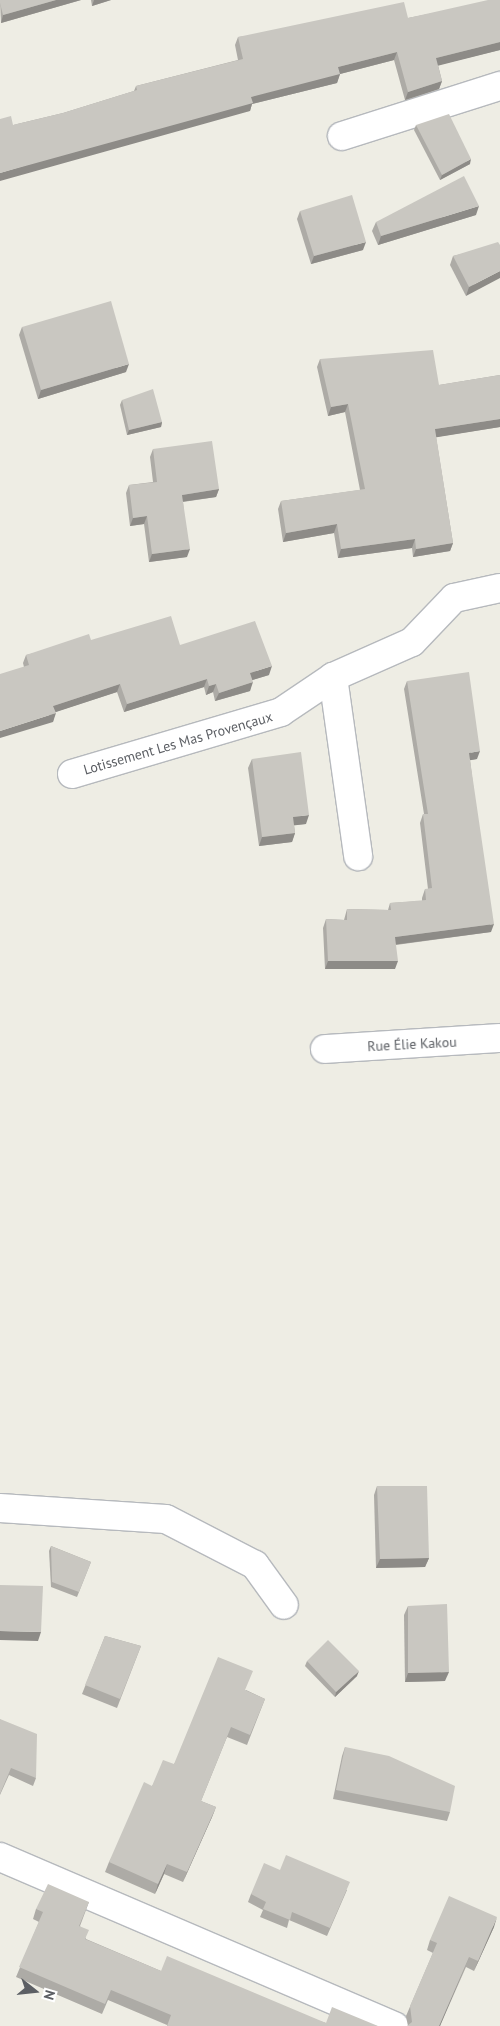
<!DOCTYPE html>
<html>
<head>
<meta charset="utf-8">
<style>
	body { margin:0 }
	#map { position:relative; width:500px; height:2026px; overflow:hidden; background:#eeede4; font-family:"PT Sans",sans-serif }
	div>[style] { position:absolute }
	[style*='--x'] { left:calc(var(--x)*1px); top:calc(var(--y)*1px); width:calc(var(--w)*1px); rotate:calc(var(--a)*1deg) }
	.roads { filter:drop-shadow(1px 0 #b6b9bd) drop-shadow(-1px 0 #b6b9bd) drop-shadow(0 1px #b6b9bd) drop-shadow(0 -1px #b6b9bd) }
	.minor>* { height:28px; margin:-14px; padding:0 14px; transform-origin:14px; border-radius:14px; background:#fff }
	.wall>* { inset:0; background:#adaba6 }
	.shaded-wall>* { inset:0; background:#8d8b87 }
	.building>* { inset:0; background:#c9c7c1 }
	span { translate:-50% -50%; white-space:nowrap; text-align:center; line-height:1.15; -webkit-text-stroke:4px #fff; paint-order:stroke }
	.street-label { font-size:14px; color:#5c5f64 }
	.north { position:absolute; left:10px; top:1966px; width:50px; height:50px; -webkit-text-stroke:4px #fff; paint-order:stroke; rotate:106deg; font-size:14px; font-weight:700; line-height:20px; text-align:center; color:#5c5f64 }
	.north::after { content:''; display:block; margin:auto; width:18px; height:22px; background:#5c5f64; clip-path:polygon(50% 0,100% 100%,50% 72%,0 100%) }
</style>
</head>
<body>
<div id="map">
	<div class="roads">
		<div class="minor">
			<i style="--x:342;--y:136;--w:166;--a:-17.6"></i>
			<i style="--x:333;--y:677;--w:181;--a:82"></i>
			<i style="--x:72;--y:774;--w:218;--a:-16.5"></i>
			<i style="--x:281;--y:712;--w:63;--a:-33.9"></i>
			<i style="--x:333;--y:677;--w:86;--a:-23.9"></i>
			<i style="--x:412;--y:642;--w:61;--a:-46.3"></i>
			<i style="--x:454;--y:598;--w:47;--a:-12.3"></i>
			<i style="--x:325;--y:1049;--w:175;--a:-3.6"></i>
			<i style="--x:0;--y:1508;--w:166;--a:3.8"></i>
			<i style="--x:166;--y:1519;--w:100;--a:27.3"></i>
			<i style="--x:255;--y:1565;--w:49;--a:54.1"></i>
			<i style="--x:0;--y:1857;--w:429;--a:23.2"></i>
		</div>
	</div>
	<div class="wall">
		<i style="clip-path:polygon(0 0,81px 0,1px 23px)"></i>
		<i style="clip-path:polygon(91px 0,111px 0,92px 6px)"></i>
		<i style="clip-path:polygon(500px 0,500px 50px,438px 65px,442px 81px,439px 89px,405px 100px,394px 60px,340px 74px,337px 83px,252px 104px,250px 111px,13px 125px,63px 113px,134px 91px,136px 86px,238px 60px,235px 45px,238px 37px,408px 18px)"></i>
		<i style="clip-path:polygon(416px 125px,470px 164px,440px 180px,414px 130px)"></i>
		<i style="clip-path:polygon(300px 211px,363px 250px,311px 264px,297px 219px)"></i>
		<i style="clip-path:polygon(476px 215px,378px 245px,372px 231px,376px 222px)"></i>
		<i style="clip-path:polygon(500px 245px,466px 296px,450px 265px,453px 256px)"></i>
		<i style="clip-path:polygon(22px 327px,126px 372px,38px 399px,19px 335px)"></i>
		<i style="clip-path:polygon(320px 359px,439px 385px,500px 375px,500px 427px,436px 437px,453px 543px,450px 551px,413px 557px,412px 548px,338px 558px,334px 533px,283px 542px,278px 509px,281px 501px,360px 490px,345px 412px,328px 416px,317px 367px)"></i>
		<i style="clip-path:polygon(122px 400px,162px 422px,161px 427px,127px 435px,120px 405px)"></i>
		<i style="clip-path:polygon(153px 449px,219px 489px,216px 497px,183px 502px,187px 557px,149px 562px,144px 524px,130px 526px,126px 493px,129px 485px,153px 482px,150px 457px)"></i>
		<i style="clip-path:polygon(91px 640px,180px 645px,269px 675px,252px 680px,250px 691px,215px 701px,213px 692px,206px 695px,204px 687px,124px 712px,117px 692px,55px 712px,53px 722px,24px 667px,23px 663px,26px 655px)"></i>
		<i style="clip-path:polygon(407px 681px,477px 759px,470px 760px,491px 932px,396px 945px,395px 969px,325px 969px,323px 928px,326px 919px,344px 920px,347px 909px,388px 910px,390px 903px,422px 901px,422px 898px,425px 889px,428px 889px,420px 823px,423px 814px,424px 814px,404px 689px)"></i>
		<i style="clip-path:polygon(252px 759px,306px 824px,294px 825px,295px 833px,292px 842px,259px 846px,248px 768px)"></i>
		<i style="clip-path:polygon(377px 1486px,429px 1558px,425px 1567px,376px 1568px,374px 1495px)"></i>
		<i style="clip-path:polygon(51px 1546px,91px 1562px,77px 1597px,51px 1587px,49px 1551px)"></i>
		<i style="clip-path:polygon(408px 1606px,445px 1681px,405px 1682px,404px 1615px)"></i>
		<i style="clip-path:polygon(105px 1636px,141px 1646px,117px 1708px,82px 1694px)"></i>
		<i style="clip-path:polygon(307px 1661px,357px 1676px,335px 1697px,305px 1666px)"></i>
		<i style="clip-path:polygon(246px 1690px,265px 1699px,247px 1745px,227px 1737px,201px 1801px,216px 1807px,212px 1817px,183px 1882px,164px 1874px,155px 1894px,105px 1872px,109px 1862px,152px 1786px,174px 1764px)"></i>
		<i style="clip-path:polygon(0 1719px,36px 1778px,33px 1786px,9px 1775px,0 1795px)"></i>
		<i style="clip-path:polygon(345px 1747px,450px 1812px,447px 1821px,333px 1799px,342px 1756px)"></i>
		<i style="clip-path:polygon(280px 1870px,347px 1890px,327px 1936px,289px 1920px,287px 1928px,260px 1917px,263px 1910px,248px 1902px,251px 1894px)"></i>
		<i style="clip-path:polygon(89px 1902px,80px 1926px,86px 1939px,161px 1971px,326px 2023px,378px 2026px,167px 2026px,167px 2025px,108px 2000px,102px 2014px,16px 1977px,39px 1922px,33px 1919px,36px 1909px)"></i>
		<i style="clip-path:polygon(494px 1927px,474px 1971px,466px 1967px,440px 2026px,408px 2026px,406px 2016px,433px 1953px,427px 1950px,430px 1940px)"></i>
	</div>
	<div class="shaded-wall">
		<i style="clip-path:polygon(56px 0,81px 0,1px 23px,3px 15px)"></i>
		<i style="clip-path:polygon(94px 0,111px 0,92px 6px)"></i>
		<i style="clip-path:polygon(500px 42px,500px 50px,433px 67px,436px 58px)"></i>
		<i style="clip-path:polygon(397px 52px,394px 60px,340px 74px,337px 83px,252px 104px,250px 111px,0 181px,0 173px,251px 97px,338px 67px)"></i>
		<i style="clip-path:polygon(442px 81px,439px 89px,405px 100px,408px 92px)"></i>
		<i style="clip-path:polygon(471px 159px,470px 164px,440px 180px,442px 175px)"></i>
		<i style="clip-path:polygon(479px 206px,476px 215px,378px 245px,381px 236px)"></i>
		<i style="clip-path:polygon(366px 242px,363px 250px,311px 264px,314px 256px)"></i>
		<i style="clip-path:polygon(500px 271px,500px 278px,466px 296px,469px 287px)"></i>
		<i style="clip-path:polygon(129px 364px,126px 372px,38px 399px,41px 390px)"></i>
		<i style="clip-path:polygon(348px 404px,345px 412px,328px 416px,331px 407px)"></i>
		<i style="clip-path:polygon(500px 419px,500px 427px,432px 438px,435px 429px)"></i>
		<i style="clip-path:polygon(162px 422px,161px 427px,127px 435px,129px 430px)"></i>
		<i style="clip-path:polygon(219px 489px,216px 497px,180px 502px,182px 495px)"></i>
		<i style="clip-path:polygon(147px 516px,144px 524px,130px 526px,133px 518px)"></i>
		<i style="clip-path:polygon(337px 524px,334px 533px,283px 542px,286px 533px)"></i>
		<i style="clip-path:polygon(415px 539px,412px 548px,338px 558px,341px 549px)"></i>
		<i style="clip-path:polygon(453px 543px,450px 551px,413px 557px,416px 549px)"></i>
		<i style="clip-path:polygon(190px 549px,187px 557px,149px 562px,152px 554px)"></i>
		<i style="clip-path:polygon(272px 666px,269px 675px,246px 682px,250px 673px)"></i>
		<i style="clip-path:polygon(207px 679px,204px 687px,124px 712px,127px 704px)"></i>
		<i style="clip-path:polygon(253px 682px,250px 691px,215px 701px,219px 693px)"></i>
		<i style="clip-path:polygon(120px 684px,117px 692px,50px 714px,53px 706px)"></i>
		<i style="clip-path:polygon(216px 684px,213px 692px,206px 695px,209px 686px)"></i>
		<i style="clip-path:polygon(56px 713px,53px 722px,0 738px,0 731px)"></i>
		<i style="clip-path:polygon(480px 751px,477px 759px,466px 761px,469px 753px)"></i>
		<i style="clip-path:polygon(309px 815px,306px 824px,289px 826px,293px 817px)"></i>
		<i style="clip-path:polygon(295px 833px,292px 842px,259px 846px,262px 837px)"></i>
		<i style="clip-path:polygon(494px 924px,491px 932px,392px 945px,395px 937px)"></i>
		<i style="clip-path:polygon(328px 961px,398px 961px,395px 969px,325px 969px)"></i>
		<i style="clip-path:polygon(429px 1558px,425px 1567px,376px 1568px,380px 1559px)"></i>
		<i style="clip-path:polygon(0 1631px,41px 1632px,38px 1641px,0 1640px)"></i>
		<i style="clip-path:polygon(359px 1671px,357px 1676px,335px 1697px,336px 1692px)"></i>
		<i style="clip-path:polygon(449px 1672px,445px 1681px,405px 1682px,408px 1673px)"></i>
		<i style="clip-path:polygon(216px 1807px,212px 1817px,183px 1882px,187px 1872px)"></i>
		<i style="clip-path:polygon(167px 1864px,164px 1874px,155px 1894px,158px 1884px)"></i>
		<i style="clip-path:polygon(497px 1917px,494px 1927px,474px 1971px,478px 1961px)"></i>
		<i style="clip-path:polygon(469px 1957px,440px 2026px,439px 2026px)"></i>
	</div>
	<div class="building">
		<i style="clip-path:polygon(0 0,56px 0,3px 15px,0 3px)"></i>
		<i style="clip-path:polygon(488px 0,500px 0,500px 42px,436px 58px,442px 81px,408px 92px,397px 52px,338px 67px,340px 74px,251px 97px,253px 103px,0 173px,0 119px,11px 116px,13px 125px,63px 113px,137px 90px,136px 86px,243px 59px,238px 37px,404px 2px,408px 18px)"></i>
		<i style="clip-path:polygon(449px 114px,471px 159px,442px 175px,416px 125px)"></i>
		<i style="clip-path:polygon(464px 176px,479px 206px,381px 236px,376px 222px)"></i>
		<i style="clip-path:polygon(352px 195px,366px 242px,314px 256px,300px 211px)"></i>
		<i style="clip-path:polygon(498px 242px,500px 245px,500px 271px,469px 287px,453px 256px)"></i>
		<i style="clip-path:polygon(111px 301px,129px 364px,41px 390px,22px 327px)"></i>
		<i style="clip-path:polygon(433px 350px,439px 385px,500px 375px,500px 419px,435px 429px,453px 543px,416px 549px,415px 539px,341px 549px,337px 524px,286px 533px,281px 501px,365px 489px,348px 404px,331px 407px,320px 359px)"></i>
		<i style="clip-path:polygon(153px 389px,162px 422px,129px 430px,122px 400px)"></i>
		<i style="clip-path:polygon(212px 441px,219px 489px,182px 495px,190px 549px,152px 554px,147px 516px,133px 518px,129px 485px,157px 482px,153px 449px)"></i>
		<i style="clip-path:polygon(171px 616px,180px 645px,255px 621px,272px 666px,250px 673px,253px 682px,219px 693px,216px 684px,209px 686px,207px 679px,127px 704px,120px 684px,53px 706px,56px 713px,0 731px,0 674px,29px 665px,26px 655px,89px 634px,91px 640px)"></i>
		<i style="clip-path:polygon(469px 672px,480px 751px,469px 753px,494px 924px,395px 937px,398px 961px,328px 961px,326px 919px,347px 920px,347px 909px,391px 910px,390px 903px,426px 900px,425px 889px,432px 888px,423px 814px,428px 814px,407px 681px)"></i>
		<i style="clip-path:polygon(301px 752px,309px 815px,293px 817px,295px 833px,262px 837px,252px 759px)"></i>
		<i style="clip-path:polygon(377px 1486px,427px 1486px,429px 1558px,380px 1559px)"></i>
		<i style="clip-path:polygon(51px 1546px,91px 1562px,79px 1592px,52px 1582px)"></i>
		<i style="clip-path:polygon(0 1585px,43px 1586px,41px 1632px,0 1631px)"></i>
		<i style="clip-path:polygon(447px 1604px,449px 1672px,408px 1673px,408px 1606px)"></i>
		<i style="clip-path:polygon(105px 1636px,141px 1646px,120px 1699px,85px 1685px)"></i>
		<i style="clip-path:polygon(328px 1640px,359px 1671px,336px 1692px,307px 1661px)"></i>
		<i style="clip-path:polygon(218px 1657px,253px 1671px,245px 1690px,265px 1699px,250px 1735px,231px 1727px,201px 1801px,216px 1807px,187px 1872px,167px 1864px,158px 1884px,109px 1862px,144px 1782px,152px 1786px,163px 1760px,174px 1764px)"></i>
		<i style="clip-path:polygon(0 1719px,37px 1734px,36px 1778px,11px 1768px,0 1794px)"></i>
		<i style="clip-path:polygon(345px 1747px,389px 1756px,455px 1786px,450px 1812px,336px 1790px)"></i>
		<i style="clip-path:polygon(286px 1855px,350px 1882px,330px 1928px,292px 1912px,290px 1920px,263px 1909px,266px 1902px,251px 1894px,264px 1863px,280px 1870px)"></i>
		<i style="clip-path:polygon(48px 1884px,89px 1902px,79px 1926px,89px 1930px,85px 1939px,161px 1971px,167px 1956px,326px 2023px,332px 2007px,378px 2026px,167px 2026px,171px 2015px,111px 1990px,105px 2004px,19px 1967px,43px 1912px,36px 1909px)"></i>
		<i style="clip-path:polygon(449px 1896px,497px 1917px,478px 1961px,469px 1957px,439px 2026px,407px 2026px,412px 2022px,410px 2006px,437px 1943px,430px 1940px)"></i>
	</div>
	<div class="street-label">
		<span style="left:178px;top:743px;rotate:-16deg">Lotissement Les Mas Provençaux</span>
		<span style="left:412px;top:1044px;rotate:-3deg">Rue Élie Kakou</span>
	</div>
	<div class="north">N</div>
</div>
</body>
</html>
